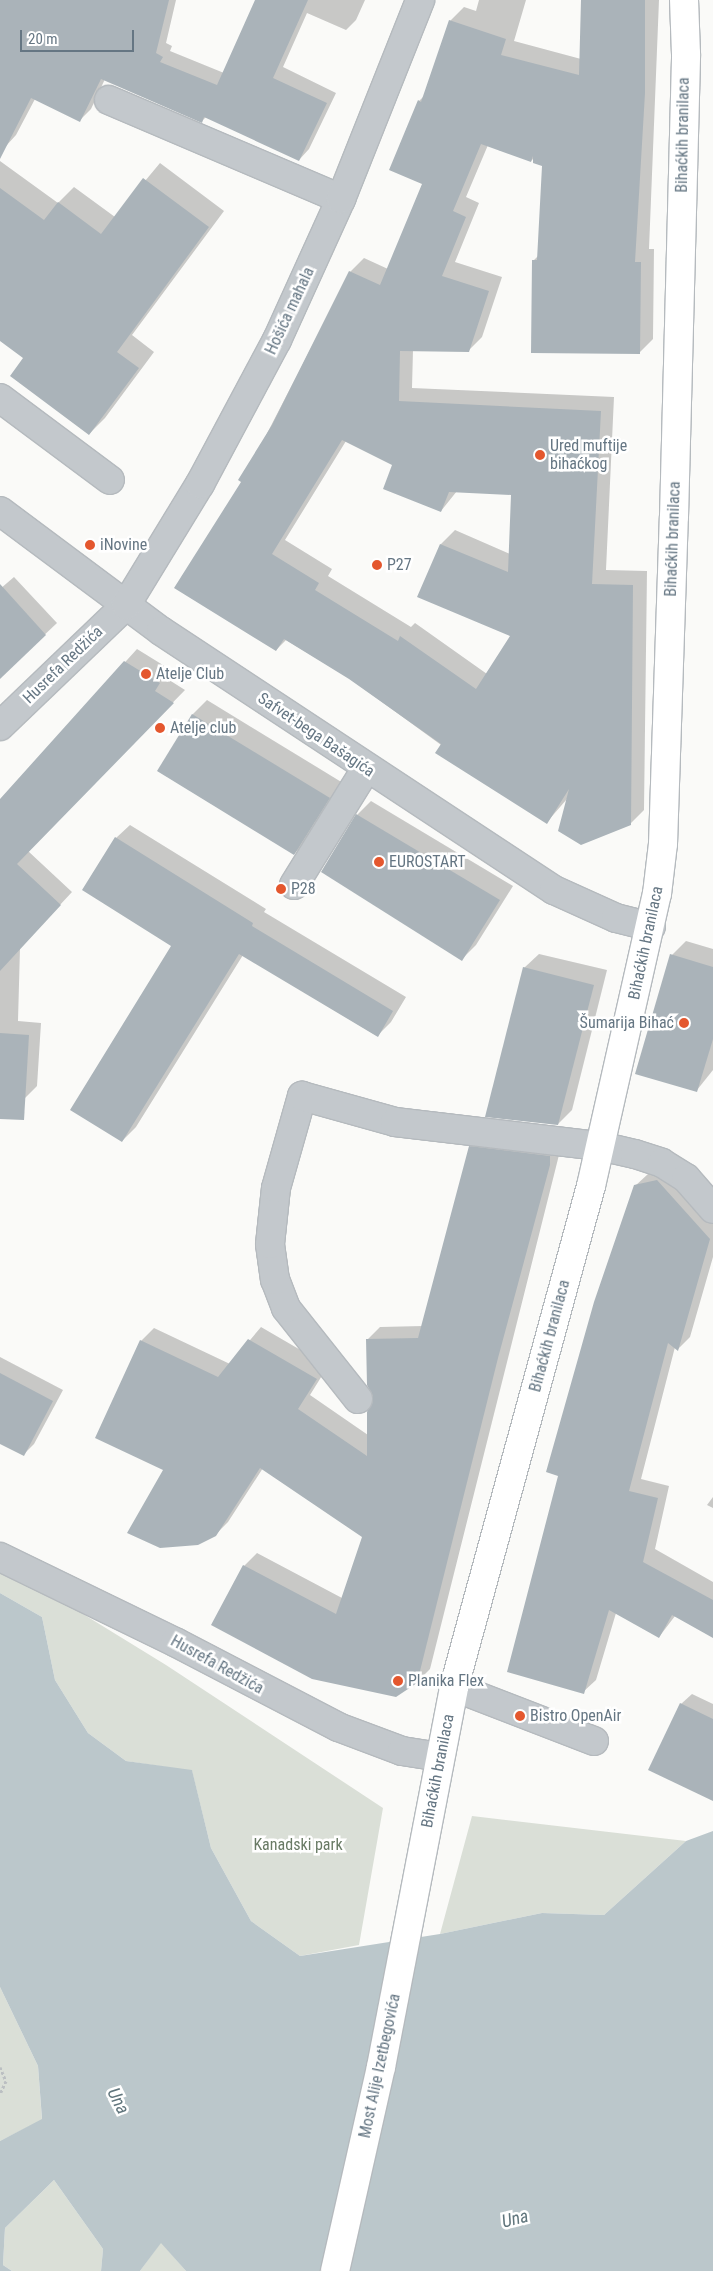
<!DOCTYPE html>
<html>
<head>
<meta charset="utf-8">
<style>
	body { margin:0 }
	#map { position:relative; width:713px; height:2271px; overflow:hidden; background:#fafaf8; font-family:"Roboto Condensed",sans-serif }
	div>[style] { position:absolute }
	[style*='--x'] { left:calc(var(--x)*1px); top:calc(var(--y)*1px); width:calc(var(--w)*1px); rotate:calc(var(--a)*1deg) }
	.green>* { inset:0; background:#dadfd7 }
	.water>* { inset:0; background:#bbc7cb }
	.shadow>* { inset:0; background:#0003 }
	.building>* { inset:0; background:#aab3b9 }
	.path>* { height:3px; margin-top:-1.5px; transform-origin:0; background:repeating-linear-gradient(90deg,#bbbfc2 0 2.5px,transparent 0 5px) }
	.roads { filter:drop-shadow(1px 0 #b5babe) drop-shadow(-1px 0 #b5babe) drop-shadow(0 1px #b5babe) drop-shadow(0 -1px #b5babe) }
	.minor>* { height:28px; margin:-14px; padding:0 14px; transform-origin:14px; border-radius:14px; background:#c3c8cc }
	.major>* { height:28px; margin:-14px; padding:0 14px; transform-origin:14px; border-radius:14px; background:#fff }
	.dots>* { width:14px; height:14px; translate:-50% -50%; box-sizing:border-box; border:2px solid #fff; border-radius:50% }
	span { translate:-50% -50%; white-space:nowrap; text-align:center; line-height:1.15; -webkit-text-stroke:5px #fff; paint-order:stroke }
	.street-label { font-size:16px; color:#657683 }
	.poi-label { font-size:16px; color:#657683 }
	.left { translate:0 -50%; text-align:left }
	.right { translate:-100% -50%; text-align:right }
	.park-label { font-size:16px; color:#687a64 }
	.water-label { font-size:18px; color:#60757c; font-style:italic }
	.scale { position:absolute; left:20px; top:30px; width:114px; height:22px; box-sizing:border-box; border:2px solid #657683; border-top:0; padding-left:6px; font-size:15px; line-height:18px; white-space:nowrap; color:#657683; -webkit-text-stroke:4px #fff; paint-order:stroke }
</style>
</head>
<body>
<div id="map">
	<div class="green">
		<i style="clip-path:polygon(0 1563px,166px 1665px,383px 1808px,359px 1945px,300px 1956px,251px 1921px,211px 1848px,192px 1771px,126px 1761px,88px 1733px,55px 1680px,42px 1617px,0 1593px)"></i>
		<i style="clip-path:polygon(472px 1816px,686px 1841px,604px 1915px,542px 1913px,440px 1934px)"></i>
		<i style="clip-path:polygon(0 1987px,38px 2066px,42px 2120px,0 2141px)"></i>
		<i style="clip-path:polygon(54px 2180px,103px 2249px,101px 2271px,12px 2271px,3px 2265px,5px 2228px)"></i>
		<i style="clip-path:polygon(161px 2242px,186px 2271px,140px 2271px)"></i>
	</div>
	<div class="water">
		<i style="clip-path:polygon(0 1593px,42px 1617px,55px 1680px,88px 1733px,126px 1761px,192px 1770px,211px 1848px,251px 1921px,300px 1956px,440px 1934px,542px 1913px,604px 1915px,686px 1841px,713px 1831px,713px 2271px,186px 2271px,161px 2243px,140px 2271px,101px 2271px,103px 2249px,54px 2180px,5px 2228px,3px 2265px,12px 2271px,0 2271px,0 2141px,42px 2119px,38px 2066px,0 1987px)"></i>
	</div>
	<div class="shadow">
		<i style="clip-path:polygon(0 0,176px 0,166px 43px,172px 46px,170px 51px,224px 73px,256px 0,365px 0,356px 20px,346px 30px,307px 13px,283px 67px,336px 93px,309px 149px,299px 160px,206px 117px,202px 121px,105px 79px,91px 109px,80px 120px,35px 99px,16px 135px,6px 146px,0 143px)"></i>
		<i style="clip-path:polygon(evenodd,479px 0,526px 0,514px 41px,581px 59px,582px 0,659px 0,649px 249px,654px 249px,653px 339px,639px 353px,533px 261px,539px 255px,544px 165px,535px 157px,531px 161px,488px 145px,466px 197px,479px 203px,455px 262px,502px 277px,482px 337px,468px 351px,413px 350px,412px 388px,614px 397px,606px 570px,647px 571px,644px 810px,630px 824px,567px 799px,547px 822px,349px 678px,286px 640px,276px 650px,242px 482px,350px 272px,364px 258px,388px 269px,423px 183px,419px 101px,425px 95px,450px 21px,464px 7px,476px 11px,479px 0,346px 441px,394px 465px,441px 511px,457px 491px,513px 494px,510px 554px,455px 530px,441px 544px,419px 596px,512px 635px,487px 674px,415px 623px,411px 627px,328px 576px,332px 569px,285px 540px,346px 441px)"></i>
		<i style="clip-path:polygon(0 161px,58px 203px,74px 187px,115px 217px,160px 163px,224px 211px,132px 335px,154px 352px,105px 418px,89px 434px,25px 358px,0 339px)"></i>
		<i style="clip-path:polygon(14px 577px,57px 623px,0 677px,0 589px)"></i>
		<i style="clip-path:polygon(137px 649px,171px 670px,166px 678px,185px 690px,28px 851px,72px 892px,20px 948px,18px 1021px,41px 1023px,37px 1086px,25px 1098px,0 1096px,0 800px)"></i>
		<i style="clip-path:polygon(207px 700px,343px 783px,308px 840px,294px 854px,158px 771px,193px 714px)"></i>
		<i style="clip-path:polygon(371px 801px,513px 886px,476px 945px,462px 959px,357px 815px)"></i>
		<i style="clip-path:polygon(130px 825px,266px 909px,264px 912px,406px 997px,391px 1022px,377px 1036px,243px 955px,136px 1127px,122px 1141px,173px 946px,116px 838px)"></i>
		<i style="clip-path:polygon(686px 941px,713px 949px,713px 1070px,697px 1090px,672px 955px)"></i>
		<i style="clip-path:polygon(539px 954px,607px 970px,572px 1110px,558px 1124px,524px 968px)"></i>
		<i style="clip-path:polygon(483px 1134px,562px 1143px,430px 1669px,417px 1682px,244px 1566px,257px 1553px,342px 1598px,364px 1536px,263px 1468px,228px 1522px,215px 1535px,165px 1470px,141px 1341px,154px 1328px,230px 1364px,261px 1327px,328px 1366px,310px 1395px,368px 1435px,375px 1397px,368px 1339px,380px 1327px,423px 1326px,470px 1147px)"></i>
		<i style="clip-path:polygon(669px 1169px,713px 1217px,713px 1257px,690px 1337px,678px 1349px,675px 1347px,641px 1479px,669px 1486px,655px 1549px,713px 1582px,713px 1637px,675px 1616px,659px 1637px,616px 1613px,596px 1680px,583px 1692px,635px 1186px,648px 1174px)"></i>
		<i style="clip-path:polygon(0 1357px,63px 1390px,34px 1444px,23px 1455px,0 1442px)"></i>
		<i style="clip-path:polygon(713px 1497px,713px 1508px,707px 1505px)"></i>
		<i style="clip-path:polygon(692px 1694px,713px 1704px,713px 1791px,681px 1704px)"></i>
	</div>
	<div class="building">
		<i style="clip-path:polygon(0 0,169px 0,156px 53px,163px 57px,160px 62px,217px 85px,255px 0,308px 0,273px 78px,327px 103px,299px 161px,204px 117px,202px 123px,101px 79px,80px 122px,31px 98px,0 159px)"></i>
		<i style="clip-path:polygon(evenodd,581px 0,645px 0,645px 93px,635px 262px,641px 262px,640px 354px,531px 353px,532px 260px,537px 260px,542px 166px,533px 163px,533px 156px,531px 162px,481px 144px,453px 211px,466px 217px,442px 276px,489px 291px,469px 352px,400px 351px,399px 401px,601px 411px,592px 584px,633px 585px,631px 825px,581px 845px,558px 831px,569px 789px,547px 824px,435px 753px,441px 744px,349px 679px,284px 639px,276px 651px,174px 588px,241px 482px,238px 480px,272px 425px,349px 271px,380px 285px,422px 184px,389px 170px,418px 100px,421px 102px,449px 20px,506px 39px,501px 55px,579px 75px,581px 0,342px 440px,392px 465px,383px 489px,441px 512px,449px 492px,511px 495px,508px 572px,440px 544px,417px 597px,510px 636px,476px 689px,400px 636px,398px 641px,315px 590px,319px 583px,272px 554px,342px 440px)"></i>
		<i style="clip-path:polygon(143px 178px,209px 227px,117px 352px,139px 368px,89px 435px,10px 376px,23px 358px,0 341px,0 188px,44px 220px,58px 202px,101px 234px)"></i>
		<i style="clip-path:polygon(0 584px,46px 635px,0 679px)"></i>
		<i style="clip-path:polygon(124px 661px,160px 683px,155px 691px,174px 703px,17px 864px,61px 905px,0 971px,0 799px)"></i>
		<i style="clip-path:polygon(192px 714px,330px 798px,294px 855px,157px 771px)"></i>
		<i style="clip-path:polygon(356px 814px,500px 900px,462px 961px,321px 872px)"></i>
		<i style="clip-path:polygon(115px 837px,253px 923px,252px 926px,393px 1011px,378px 1037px,239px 954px,122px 1142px,70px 1110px,171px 946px,82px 890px)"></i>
		<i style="clip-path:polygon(670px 954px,713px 967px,713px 1039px,697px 1092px,635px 1074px)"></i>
		<i style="clip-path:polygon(523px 967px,594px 985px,558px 1125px,485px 1117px)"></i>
		<i style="clip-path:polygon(0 1033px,29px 1035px,24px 1120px,0 1119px)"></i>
		<i style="clip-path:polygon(469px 1146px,550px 1156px,550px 1165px,498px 1358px,417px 1683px,396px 1697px,312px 1679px,211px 1625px,243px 1565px,336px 1614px,362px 1537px,260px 1468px,216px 1536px,198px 1545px,160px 1548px,127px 1533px,163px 1470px,95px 1438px,140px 1340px,218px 1377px,248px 1339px,317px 1379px,298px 1409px,367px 1456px,367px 1412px,373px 1397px,367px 1385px,366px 1339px,418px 1338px)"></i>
		<i style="clip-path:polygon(657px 1180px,710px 1239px,678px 1351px,668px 1343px,629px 1491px,658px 1498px,643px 1562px,713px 1600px,713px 1638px,672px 1615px,659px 1638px,609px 1610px,584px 1694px,507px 1672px,558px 1476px,546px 1472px,594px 1302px,634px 1185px)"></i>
		<i style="clip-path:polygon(0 1373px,53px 1401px,24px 1456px,0 1444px)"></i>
		<i style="clip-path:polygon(680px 1703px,713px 1719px,713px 1801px,648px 1770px)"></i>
	</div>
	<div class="path">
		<i style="--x:0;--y:2067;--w:15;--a:67"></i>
		<i style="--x:6;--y:2081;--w:14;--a:115"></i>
	</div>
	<div class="roads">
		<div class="minor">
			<i style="--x:109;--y:100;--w:252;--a:23.1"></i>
			<i style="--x:0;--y:398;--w:137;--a:36.7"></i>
			<i style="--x:0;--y:511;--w:201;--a:36.7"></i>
			<i style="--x:161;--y:631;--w:471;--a:33.4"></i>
			<i style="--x:554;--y:890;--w:68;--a:24.3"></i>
			<i style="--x:616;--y:918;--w:36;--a:14"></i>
			<i style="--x:0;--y:726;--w:175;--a:-43.8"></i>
			<i style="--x:126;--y:605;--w:142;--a:-58.6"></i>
			<i style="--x:200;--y:484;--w:163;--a:-61.9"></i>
			<i style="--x:277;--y:340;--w:155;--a:-65.6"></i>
			<i style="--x:341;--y:199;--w:214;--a:-68.3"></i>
			<i style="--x:294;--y:885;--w:137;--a:-58.2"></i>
			<i style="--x:358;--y:1399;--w:116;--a:-128.4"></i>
			<i style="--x:286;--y:1308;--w:30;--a:-111"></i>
			<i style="--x:275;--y:1280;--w:36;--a:-98"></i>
			<i style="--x:270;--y:1244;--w:56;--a:-83.9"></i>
			<i style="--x:276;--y:1188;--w:96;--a:-74.2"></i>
			<i style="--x:302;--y:1096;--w:97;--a:15.6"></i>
			<i style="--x:395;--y:1122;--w:206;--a:6.7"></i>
			<i style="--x:600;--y:1146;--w:36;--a:13"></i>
			<i style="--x:635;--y:1154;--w:28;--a:18"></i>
			<i style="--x:662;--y:1163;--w:28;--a:32"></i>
			<i style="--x:686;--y:1178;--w:41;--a:48.9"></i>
			<i style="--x:0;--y:1557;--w:195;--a:25.9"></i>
			<i style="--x:175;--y:1642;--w:184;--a:27.5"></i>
			<i style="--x:338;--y:1727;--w:68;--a:20.6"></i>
			<i style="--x:402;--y:1751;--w:37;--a:9"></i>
			<i style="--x:454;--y:1687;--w:150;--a:21.1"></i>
		</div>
		<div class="major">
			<i style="--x:335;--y:2271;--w:209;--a:-77.3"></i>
			<i style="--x:381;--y:2067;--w:387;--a:-79.1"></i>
			<i style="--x:454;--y:1687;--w:519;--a:-74.71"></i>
			<i style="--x:591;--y:1186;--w:299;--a:-77.3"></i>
			<i style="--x:657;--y:894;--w:50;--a:-83.2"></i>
			<i style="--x:663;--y:844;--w:327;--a:-88.1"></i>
			<i style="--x:674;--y:517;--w:463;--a:-88.5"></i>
			<i style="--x:686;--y:54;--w:54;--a:-92.1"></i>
		</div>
	</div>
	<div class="dots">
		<i style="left:540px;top:455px;background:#e4572e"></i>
		<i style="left:90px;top:545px;background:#e4572e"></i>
		<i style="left:377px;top:565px;background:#e4572e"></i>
		<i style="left:146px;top:674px;background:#e4572e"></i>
		<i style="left:160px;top:728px;background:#e4572e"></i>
		<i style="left:379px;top:862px;background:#e4572e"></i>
		<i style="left:281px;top:889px;background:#e4572e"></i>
		<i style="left:684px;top:1023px;background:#e4572e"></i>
		<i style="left:398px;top:1681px;background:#e4572e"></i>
		<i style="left:520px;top:1716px;background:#e4572e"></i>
	</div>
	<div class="street-label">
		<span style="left:683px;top:135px;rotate:-89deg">Bihaćkih branilaca</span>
		<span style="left:290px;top:311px;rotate:-65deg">Hošića mahala</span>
		<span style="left:673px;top:539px;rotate:-88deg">Bihaćkih branilaca</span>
		<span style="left:63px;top:665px;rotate:-44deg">Husrefa Redžića</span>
		<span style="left:316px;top:735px;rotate:34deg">Safvet-bega Bašagića</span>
		<span style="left:646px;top:943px;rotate:-78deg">Bihaćkih branilaca</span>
		<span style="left:550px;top:1336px;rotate:-75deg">Bihaćkih branilaca</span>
		<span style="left:217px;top:1665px;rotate:29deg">Husrefa Redžića</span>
		<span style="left:438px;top:1771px;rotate:-79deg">Bihaćkih branilaca</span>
		<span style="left:380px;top:2066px;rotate:-78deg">Most Alije Izetbegovića</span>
	</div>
	<div class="poi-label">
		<span class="left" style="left:550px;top:455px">Ured muftije<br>bihaćkog</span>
		<span class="left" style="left:100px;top:545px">iNovine</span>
		<span class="left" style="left:387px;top:565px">P27</span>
		<span class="left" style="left:156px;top:674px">Atelje Club</span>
		<span class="left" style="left:170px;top:728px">Atelje club</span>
		<span class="left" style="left:389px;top:862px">EUROSTART</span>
		<span class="left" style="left:291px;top:889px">P28</span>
		<span class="right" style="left:674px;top:1023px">Šumarija Bihać</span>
		<span class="left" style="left:408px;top:1681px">Planika Flex</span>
		<span class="left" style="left:530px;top:1716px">Bistro OpenAir</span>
	</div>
	<div class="park-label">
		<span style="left:298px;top:1845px">Kanadski park</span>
	</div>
	<div class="water-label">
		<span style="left:118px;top:2101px;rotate:63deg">Una</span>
		<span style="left:515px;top:2219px;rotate:-14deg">Una</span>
	</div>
	<div class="scale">20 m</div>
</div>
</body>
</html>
